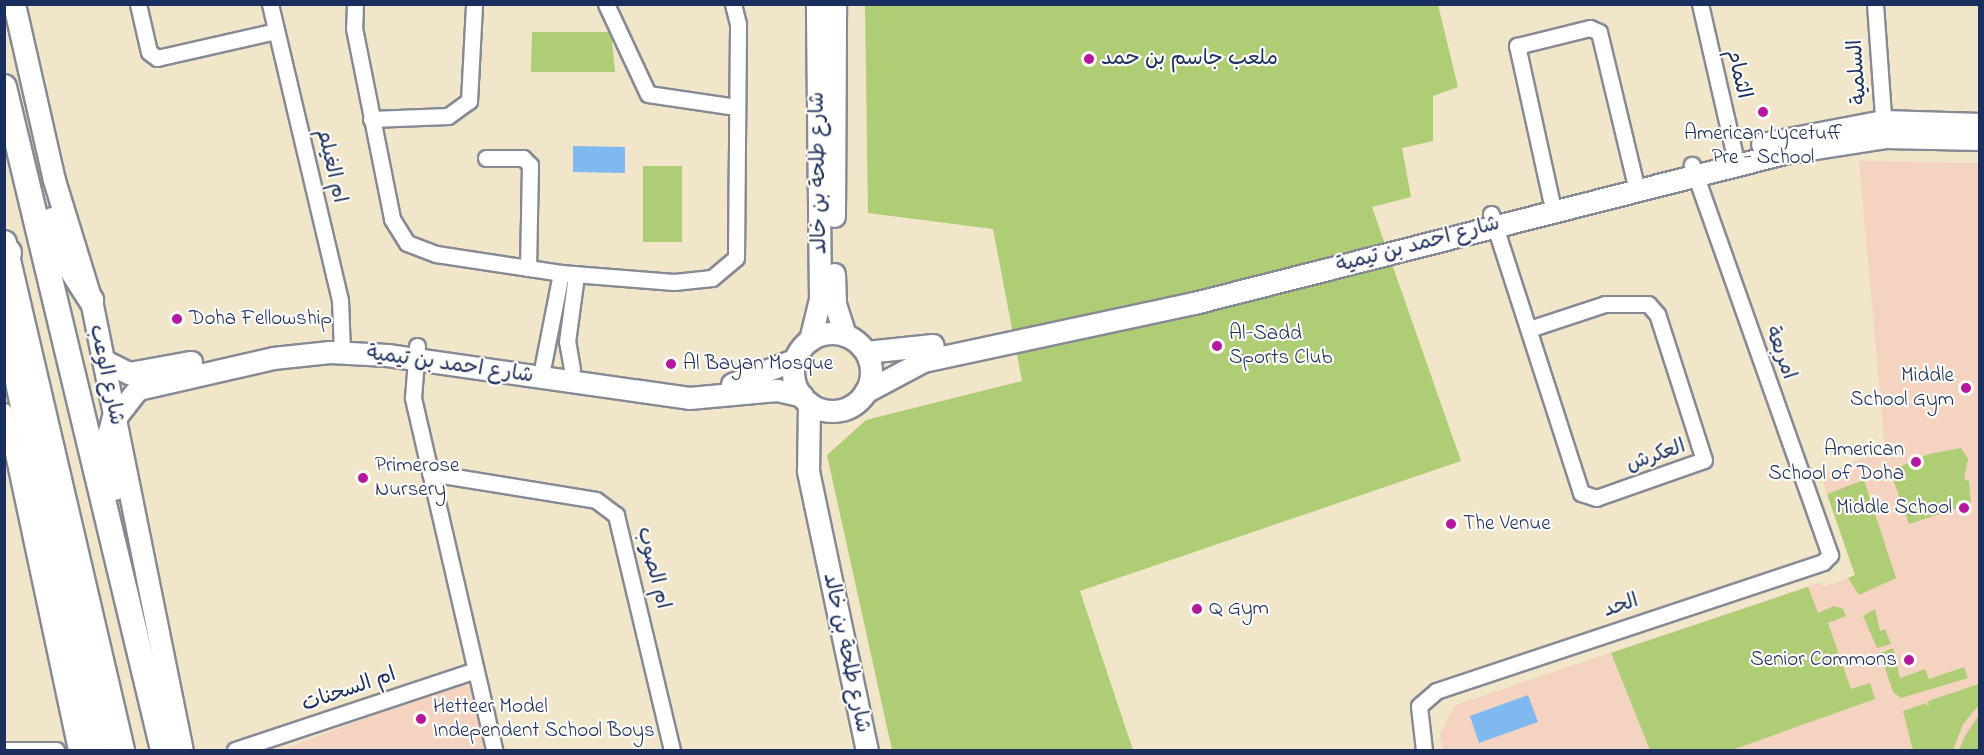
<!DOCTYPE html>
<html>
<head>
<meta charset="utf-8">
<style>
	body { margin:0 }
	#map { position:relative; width:1984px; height:755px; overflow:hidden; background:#f1e5ca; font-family:"Indie Flower","Playpen Sans Arabic",sans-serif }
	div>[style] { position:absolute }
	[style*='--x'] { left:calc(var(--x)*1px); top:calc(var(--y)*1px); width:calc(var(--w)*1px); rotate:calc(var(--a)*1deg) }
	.built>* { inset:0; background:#f4d3c0 }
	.green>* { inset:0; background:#afcd75 }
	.water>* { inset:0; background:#7fb9f0 }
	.roads { filter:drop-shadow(2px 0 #868a94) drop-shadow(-2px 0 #868a94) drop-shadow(0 2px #868a94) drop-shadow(0 -2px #868a94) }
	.street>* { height:15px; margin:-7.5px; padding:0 7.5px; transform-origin:7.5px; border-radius:7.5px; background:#fff }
	.secondary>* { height:21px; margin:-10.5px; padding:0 10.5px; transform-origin:10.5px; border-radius:10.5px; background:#fff }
	.secondary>.ring { margin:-10.5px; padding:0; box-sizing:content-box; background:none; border:21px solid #fff; border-radius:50% }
	.primary>* { height:24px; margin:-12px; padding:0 12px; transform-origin:12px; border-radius:12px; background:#fff }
	.highway>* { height:27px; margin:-13.5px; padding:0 13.5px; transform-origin:13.5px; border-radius:13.5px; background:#fff }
	.dots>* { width:16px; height:16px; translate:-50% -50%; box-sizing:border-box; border:3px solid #fdfcf7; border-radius:50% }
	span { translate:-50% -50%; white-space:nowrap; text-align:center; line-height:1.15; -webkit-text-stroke:4.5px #fdfcf7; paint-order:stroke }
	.poi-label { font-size:21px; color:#1b2f5e }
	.left { translate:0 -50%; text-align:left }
	.right { translate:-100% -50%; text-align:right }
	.street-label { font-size:21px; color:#1b2f5e }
	.frame { position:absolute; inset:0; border:6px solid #1b2f5e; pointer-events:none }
</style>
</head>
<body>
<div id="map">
	<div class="built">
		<i style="clip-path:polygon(1859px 161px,1979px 163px,1979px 750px,1443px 750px,1440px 734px,1455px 705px,1821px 582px,1824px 587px,1855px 575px,1821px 475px,1885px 449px)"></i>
		<i style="clip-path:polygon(459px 683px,472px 688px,486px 750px,282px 750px)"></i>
	</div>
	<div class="green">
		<i style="clip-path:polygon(865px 5px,1438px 5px,1458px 87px,1433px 96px,1433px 141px,1402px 148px,1411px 197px,1372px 207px,1461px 461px,1080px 591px,1133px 750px,892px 750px,827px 455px,866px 420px,1022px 381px,993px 229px,868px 213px)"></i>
		<i style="clip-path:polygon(532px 32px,611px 32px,615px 72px,531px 72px)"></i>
		<i style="clip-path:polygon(643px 166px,682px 166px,682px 242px,643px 242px)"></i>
		<i style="clip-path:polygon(1961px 448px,1968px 459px,1964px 479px,1969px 481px,1971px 504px,1909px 524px,1890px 471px,1929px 454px)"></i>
		<i style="clip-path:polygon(1864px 480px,1896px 578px,1859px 595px,1848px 578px,1855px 575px,1827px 494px)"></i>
		<i style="clip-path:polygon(1808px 587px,1818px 613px,1834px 606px,1843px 609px,1846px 616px,1828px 623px,1851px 689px,1870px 683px,1875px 699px,1732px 750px,1650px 750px,1611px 653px)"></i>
		<i style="clip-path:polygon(1875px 609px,1880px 631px,1885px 629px,1891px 644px,1877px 648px,1863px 616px)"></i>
		<i style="clip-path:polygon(1893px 648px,1900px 678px,1925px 669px,1929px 679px,1964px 667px,1968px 678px,1901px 698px,1893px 692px,1880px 653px)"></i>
		<i style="clip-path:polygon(1979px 684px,1979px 705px,1963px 724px,1953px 750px,1913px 750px,1903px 711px,1926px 703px,1929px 709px,1928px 701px)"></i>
		<i style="clip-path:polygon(1979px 715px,1979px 750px,1959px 750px,1965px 736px)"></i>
	</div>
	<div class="water">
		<i style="clip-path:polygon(573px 146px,625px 147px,625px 173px,573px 172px)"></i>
		<i style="clip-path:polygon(1528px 695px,1538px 722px,1479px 743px,1470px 716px)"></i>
	</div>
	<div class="roads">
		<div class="street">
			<i style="--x:138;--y:4;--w:49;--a:77.1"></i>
			<i style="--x:149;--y:52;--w:10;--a:37"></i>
			<i style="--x:157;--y:58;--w:122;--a:-12.8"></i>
			<i style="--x:270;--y:4;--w:304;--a:76.7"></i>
			<i style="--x:340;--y:300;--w:52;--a:87.8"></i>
			<i style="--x:355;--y:4;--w:24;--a:92"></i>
			<i style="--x:354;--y:28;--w:195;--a:78.7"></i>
			<i style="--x:392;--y:219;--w:28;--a:58"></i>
			<i style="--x:407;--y:243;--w:31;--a:21"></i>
			<i style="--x:436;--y:254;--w:126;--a:8.6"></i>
			<i style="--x:561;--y:273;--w:113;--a:4.6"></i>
			<i style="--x:674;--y:282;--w:38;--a:-6"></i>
			<i style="--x:712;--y:278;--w:31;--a:-40"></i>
			<i style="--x:736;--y:258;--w:234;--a:-89.5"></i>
			<i style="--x:738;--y:24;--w:21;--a:-104"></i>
			<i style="--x:606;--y:4;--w:99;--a:65"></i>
			<i style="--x:648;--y:94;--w:89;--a:8.4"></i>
			<i style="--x:1700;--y:4;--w:152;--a:77.1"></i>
			<i style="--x:1875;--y:4;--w:127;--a:85.9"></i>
			<i style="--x:371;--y:119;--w:77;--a:-2.2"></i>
			<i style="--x:448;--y:116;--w:26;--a:-36"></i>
			<i style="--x:469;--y:101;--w:97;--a:-87"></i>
			<i style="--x:486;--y:158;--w:37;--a:0"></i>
			<i style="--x:523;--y:158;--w:10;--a:45"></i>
			<i style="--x:530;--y:165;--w:103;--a:91.1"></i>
			<i style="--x:1551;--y:200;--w:158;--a:-102.4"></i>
			<i style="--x:1517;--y:46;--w:75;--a:-13.9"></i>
			<i style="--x:1590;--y:28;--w:10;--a:24"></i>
			<i style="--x:1599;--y:32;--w:163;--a:76.5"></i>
			<i style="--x:1491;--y:214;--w:293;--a:72.1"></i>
			<i style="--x:1581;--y:493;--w:16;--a:18"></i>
			<i style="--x:1596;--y:498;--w:114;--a:-19.4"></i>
			<i style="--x:1704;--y:460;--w:153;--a:-107.8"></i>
			<i style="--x:1657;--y:314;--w:13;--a:-132"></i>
			<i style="--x:1648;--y:304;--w:43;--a:180"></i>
			<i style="--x:1605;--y:304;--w:77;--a:161.8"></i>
			<i style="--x:417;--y:346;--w:52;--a:94.4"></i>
			<i style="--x:413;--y:398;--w:361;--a:77"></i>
			<i style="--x:543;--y:365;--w:94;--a:-78.9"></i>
			<i style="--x:572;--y:369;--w:27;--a:-100"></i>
			<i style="--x:567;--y:342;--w:68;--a:-82.3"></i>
			<i style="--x:4;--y:411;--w:347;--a:78"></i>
			<i style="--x:430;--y:473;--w:168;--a:9.2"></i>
			<i style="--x:596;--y:500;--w:25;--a:37"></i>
			<i style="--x:616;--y:515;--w:242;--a:76.6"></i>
			<i style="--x:7;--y:750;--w:49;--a:0"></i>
			<i style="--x:235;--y:750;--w:253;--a:-18.4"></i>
			<i style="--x:1424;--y:750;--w:44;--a:-96.5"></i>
			<i style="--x:1419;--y:706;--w:23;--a:-41"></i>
			<i style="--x:1436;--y:691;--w:408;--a:-18.4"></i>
			<i style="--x:1823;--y:562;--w:10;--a:-45"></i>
			<i style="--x:1830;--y:555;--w:414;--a:-109.5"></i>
		</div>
		<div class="secondary">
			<i style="--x:14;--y:4;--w:180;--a:77.2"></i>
			<i style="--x:54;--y:180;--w:126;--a:72.9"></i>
			<i style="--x:91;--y:300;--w:459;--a:78.6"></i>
			<i style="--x:1762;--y:144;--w:123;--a:-10.8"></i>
			<i style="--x:1883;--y:121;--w:97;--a:1.8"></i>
			<i style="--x:834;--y:216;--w:212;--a:-89.7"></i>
			<i style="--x:834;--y:274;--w:30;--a:88"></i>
			<i style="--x:835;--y:304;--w:33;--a:72"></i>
			<i class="ring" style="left:793px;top:333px;width:57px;height:57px"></i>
			<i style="--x:810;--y:340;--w:42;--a:-76.3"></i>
			<i style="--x:820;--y:299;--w:295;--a:-90.6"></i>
			<i style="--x:866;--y:352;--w:67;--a:-6"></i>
			<i style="--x:103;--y:360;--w:29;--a:27"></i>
			<i style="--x:129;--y:373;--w:63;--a:-10.1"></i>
			<i style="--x:732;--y:384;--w:69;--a:-21.3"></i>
			<i style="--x:865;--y:392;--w:66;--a:-28.1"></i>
			<i style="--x:923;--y:361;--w:277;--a:-12.1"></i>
			<i style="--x:1194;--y:303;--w:609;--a:-14.26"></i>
			<i style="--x:1784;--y:153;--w:102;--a:-9"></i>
			<i style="--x:1885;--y:137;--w:95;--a:1.2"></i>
			<i style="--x:809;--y:403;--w:68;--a:90.8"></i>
			<i style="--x:808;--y:471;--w:285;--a:78.1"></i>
			<i style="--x:115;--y:418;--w:37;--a:-52"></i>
			<i style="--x:138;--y:389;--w:139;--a:-12.9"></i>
			<i style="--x:273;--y:358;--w:57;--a:-6"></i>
			<i style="--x:330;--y:352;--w:57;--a:3"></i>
			<i style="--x:387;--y:355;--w:305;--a:8.1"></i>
			<i style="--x:689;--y:398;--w:88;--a:-5.2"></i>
			<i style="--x:777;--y:390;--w:26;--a:13"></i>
		</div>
		<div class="primary">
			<i style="--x:4;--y:87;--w:682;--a:76.51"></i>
			<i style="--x:53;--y:220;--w:34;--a:76"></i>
			<i style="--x:61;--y:253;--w:56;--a:57.4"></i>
			<i style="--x:4;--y:243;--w:521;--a:76.9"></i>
			<i style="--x:114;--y:488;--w:42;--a:-99.7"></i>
			<i style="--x:107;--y:447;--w:30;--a:-75"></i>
		</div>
		<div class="highway">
			<i style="--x:4;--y:262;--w:10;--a:-73"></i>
			<i style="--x:4;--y:310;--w:450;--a:78.2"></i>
		</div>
	</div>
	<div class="dots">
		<i style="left:1089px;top:59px;background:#b5179e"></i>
		<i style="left:1763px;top:112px;background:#b5179e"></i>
		<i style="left:177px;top:319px;background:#b5179e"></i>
		<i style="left:1217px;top:346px;background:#b5179e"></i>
		<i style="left:671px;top:364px;background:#b5179e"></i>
		<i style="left:1966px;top:388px;background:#b5179e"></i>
		<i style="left:1916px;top:462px;background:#b5179e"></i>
		<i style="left:363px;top:478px;background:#b5179e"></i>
		<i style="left:1964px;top:508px;background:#b5179e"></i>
		<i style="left:1451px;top:524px;background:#b5179e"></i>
		<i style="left:1197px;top:609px;background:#b5179e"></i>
		<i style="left:1909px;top:660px;background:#b5179e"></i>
		<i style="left:421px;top:719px;background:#b5179e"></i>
	</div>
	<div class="poi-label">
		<span class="left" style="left:1101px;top:59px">ملعب جاسم بن حمد</span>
		<span style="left:1763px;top:146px">American Lycetuff<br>Pre - School</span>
		<span class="left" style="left:189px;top:319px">Doha Fellowship</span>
		<span class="left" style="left:1229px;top:346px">Al-Sadd<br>Sports Club</span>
		<span class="left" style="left:683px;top:364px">Al Bayan Mosque</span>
		<span class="right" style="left:1954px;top:388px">Middle<br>School Gym</span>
		<span class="right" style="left:1904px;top:462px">American<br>School of Doha</span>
		<span class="left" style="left:375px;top:478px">Primerose<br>Nursery</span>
		<span class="right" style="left:1952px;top:508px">Middle School</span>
		<span class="left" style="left:1463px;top:524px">The Venue</span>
		<span class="left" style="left:1209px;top:609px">Q Gym</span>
		<span class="right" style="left:1897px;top:660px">Senior Commons</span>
		<span class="left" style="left:433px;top:719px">Hetteer Model<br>Independent School Boys</span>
	</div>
	<div class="street-label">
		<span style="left:1858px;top:72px;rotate:-94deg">السلمية</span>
		<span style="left:1738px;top:74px;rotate:77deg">الثمام</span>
		<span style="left:331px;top:166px;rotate:77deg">ام الغيلم</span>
		<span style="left:819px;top:173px;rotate:-91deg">شارع طلحة بن خالد</span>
		<span style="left:1418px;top:245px;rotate:-15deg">شارع احمد بن تيمية</span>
		<span style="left:1780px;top:353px;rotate:70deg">امربعة</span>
		<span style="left:450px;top:365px;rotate:8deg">شارع احمد بن تيمية</span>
		<span style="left:106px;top:375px;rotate:78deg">شارع الوعب</span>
		<span style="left:1656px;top:456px;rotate:-19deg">العكرش</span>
		<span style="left:653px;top:568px;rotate:76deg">ام الصوب</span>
		<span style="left:1621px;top:606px;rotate:-18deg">الحد</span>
		<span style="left:846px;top:653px;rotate:78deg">شارع طلحة بن خالد</span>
		<span style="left:349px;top:690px;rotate:-19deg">ام السحنات</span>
	</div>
	<div class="frame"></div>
</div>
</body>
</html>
